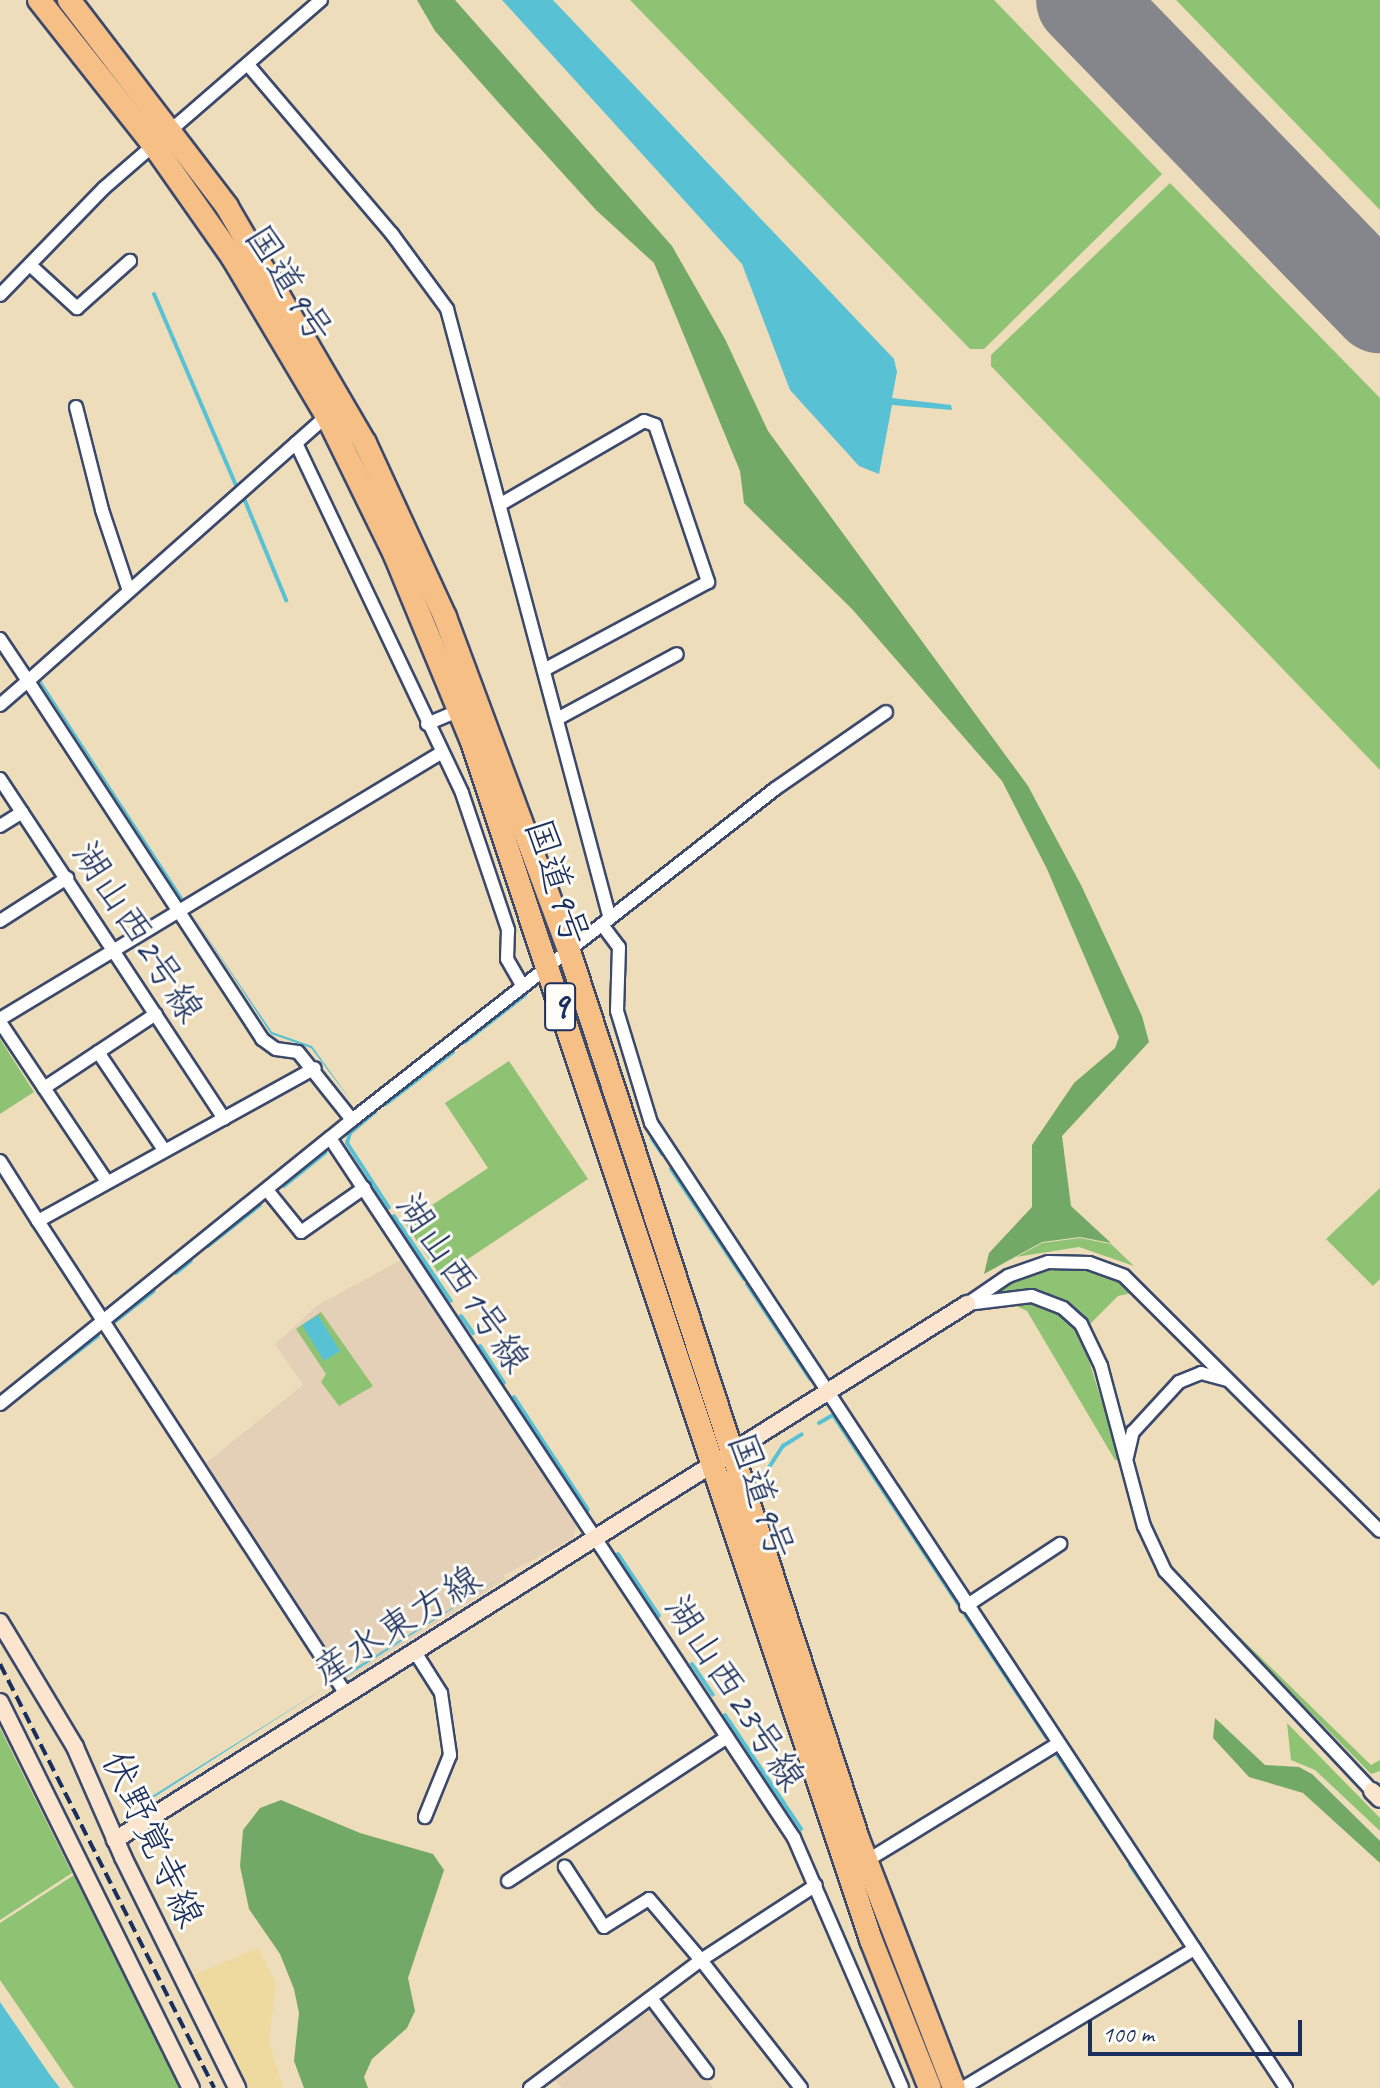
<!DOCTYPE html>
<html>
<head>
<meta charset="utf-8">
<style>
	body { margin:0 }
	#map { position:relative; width:1380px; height:2088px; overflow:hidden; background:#edb; font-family:Caveat,"Klee One",sans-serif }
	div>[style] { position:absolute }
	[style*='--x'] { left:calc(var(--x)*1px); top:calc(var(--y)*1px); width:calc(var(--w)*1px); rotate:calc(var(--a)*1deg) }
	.built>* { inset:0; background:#e4d0b6 }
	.green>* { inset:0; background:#8fc374 }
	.forest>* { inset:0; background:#73a966 }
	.sand>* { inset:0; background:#eeda9e }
	.water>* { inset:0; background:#58c2d4 }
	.stream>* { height:4px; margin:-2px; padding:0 2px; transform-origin:2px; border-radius:2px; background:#58c2d4 }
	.runway>* { height:96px; margin:-48px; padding:0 48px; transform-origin:48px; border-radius:48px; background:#84868c }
	.roads { filter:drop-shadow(2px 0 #3b496c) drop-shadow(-2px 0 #3b496c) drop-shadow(0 2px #3b496c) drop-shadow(0 -2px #3b496c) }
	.street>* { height:12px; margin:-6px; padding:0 6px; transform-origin:6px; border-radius:6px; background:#fff }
	.secondary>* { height:16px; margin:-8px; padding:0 8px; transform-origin:8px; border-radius:8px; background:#fbe5cf }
	.highway>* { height:22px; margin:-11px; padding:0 11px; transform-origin:11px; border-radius:11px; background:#f5bf86 }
	.rail>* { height:4px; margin-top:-2px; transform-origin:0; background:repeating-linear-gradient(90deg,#1b2f5e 0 12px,transparent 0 18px) }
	span { translate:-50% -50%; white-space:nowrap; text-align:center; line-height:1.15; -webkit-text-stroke:6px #fdfcf7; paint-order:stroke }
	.shield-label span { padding:2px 6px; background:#fdfcf7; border:2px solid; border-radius:6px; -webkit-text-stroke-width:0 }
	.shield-label { font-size:36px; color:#1b2f5e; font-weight:700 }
	.street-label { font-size:38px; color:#1b2f5e }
	.scale { position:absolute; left:1088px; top:2020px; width:214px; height:36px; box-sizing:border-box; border:4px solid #1b2f5e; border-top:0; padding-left:10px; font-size:24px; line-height:28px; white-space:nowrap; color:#1b2f5e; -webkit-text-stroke:6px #fdfcf7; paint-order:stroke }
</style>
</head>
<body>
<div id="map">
	<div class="built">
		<i style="clip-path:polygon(401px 1260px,577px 1523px,573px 1539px,504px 1575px,505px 1580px,344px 1681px,202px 1466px,303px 1385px,275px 1344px,318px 1305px)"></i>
		<i style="clip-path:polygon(650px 2008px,713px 2088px,562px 2088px,554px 2079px)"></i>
	</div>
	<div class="green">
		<i style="clip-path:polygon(630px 0,994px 0,1162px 174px,984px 349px,970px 349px)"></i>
		<i style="clip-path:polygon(1176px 0,1380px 0,1380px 210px)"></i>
		<i style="clip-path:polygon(1170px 183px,1380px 398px,1380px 770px,991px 366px,991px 355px)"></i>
		<i style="clip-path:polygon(0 1039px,34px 1092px,0 1114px)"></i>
		<i style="clip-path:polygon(509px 1061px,588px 1179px,441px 1277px,405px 1223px,488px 1168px,445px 1103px)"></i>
		<i style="clip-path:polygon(1380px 1188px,1380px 1279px,1373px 1286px,1326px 1239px)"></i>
		<i style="clip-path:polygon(1080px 1238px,1111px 1244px,1134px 1266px,1079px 1247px,1016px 1257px,1042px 1243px)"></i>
		<i style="clip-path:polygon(1072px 1265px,1103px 1272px,1136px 1292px,1118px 1296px,1089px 1325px,1073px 1306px,1041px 1291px,999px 1291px,1021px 1275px)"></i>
		<i style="clip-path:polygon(1025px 1301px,1058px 1312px,1081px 1335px,1120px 1460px,1115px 1460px,1027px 1311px,1010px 1303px)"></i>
		<i style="clip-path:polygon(321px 1312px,373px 1386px,339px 1406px,321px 1382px,326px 1374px,296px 1329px)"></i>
		<i style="clip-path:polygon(1173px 1572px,1371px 1765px,1380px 1760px,1380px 1771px,1371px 1774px)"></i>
		<i style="clip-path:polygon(1287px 1723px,1380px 1818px,1380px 1831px,1315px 1770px,1291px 1760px)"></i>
		<i style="clip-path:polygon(0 1728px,72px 1873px,0 1920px)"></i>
		<i style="clip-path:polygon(74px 1875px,170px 2068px,180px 2088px,74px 2088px,0 1980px,0 1923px)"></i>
	</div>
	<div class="forest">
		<i style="clip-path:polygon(417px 0,455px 0,672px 246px,725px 339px,768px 431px,1028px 786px,1081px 885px,1142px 1016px,1149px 1042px,1062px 1136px,1071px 1206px,1111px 1243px,1080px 1237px,1042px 1242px,984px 1274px,989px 1253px,1032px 1207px,1032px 1145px,1074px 1083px,1115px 1048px,1119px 1037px,1047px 869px,1002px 781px,852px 609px,744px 503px,740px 471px,654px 263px,596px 210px,498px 102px,435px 31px)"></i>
		<i style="clip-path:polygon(1215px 1718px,1265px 1765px,1299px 1767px,1312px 1774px,1380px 1841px,1380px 1863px,1303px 1793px,1249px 1777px,1213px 1738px)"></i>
		<i style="clip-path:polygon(281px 1800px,360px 1833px,433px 1854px,444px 1870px,408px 1978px,415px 2011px,407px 2028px,372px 2059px,364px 2077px,368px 2088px,304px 2088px,294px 2061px,299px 2013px,294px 1989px,280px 1954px,249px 1909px,240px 1866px,243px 1830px,260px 1808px)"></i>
	</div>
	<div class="sand">
		<i style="clip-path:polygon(258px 1948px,276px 1983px,269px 2041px,283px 2088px,249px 2088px,194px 1975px)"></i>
	</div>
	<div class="water">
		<i style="clip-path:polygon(502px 0,553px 0,894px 359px,897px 372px,892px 398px,951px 405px,952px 410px,892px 405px,879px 474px,859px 466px,790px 390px,742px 264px)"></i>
		<i style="clip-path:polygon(40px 679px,185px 901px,183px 902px,38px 680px)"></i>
		<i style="clip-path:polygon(190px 911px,272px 1032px,312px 1046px,352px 1102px,311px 1048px,271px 1034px)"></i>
		<i style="clip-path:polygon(318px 1315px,340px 1351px,324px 1361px,302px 1325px)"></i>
		<i style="clip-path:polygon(502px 1577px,344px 1678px,342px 1676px)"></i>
		<i style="clip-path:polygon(331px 1684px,153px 1798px,135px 1804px,126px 1801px,152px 1796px)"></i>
		<i style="clip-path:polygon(0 2002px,50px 2075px,60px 2088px,0 2088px)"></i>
	</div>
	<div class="stream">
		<i style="--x:154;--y:294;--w:211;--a:66.8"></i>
		<i style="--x:243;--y:496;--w:113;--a:67.5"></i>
		<i style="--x:465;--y:1042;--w:76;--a:-38.1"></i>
		<i style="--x:386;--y:1104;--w:85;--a:-37.8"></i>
		<i style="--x:375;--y:1112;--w:33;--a:140"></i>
		<i style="--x:350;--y:1133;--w:10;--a:107"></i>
		<i style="--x:347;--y:1143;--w:77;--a:57.1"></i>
		<i style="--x:652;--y:1139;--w:18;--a:56"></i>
		<i style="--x:671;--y:1169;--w:132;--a:56.4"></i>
		<i style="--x:284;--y:1186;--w:53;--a:-38.8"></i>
		<i style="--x:394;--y:1216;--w:102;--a:56.2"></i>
		<i style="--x:208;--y:1246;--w:66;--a:-38.3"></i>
		<i style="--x:176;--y:1273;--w:19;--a:-39"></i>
		<i style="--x:747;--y:1284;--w:114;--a:56.4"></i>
		<i style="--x:461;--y:1316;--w:21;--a:55"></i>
		<i style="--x:112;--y:1324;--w:53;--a:-38.2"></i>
		<i style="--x:480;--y:1346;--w:44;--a:57"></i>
		<i style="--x:44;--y:1378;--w:68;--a:-37.9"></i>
		<i style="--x:514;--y:1397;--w:135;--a:56.8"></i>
		<i style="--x:8;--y:1405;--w:35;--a:-37"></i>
		<i style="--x:819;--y:1423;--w:16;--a:-30"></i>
		<i style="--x:833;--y:1415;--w:387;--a:56.5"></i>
		<i style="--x:764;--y:1475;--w:35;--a:-57"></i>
		<i style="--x:783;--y:1446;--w:22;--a:-32"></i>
		<i style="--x:618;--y:1554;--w:74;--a:56.5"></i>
		<i style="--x:692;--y:1664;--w:37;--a:56"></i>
		<i style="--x:725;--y:1715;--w:137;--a:56.3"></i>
		<i style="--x:1056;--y:1753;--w:100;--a:56"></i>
		<i style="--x:1130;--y:1865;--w:96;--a:55.6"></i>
	</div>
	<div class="runway">
		<i style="--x:1084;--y:0;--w:425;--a:45.9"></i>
	</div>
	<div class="roads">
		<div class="street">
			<i style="--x:249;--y:66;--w:221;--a:49.6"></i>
			<i style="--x:392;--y:234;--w:93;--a:53.7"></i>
			<i style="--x:447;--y:309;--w:631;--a:75.04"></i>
			<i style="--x:30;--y:265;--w:64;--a:42.5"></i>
			<i style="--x:77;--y:308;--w:71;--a:-41.6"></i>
			<i style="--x:0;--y:295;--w:149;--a:-45.8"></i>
			<i style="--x:104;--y:188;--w:287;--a:-40.9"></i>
			<i style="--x:76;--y:407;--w:106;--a:75.8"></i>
			<i style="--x:102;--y:510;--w:85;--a:71.6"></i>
			<i style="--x:296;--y:443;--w:387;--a:64.6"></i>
			<i style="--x:462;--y:793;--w:145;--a:71.4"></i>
			<i style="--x:508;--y:930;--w:29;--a:92"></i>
			<i style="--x:507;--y:959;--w:30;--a:60"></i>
			<i style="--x:501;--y:504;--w:165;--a:-30.1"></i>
			<i style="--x:644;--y:421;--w:12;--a:20"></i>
			<i style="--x:655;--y:425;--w:166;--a:71.3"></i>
			<i style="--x:708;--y:582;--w:186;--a:151.8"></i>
			<i style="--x:0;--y:639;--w:50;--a:56.3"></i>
			<i style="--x:28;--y:681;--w:400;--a:-41.6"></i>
			<i style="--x:0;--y:705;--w:37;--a:-41"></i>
			<i style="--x:28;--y:681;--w:428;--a:56.8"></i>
			<i style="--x:262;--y:1039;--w:17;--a:36"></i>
			<i style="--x:276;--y:1049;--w:22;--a:8"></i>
			<i style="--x:298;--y:1052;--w:87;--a:51.5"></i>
			<i style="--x:352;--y:1120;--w:28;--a:141"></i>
			<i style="--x:330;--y:1138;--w:840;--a:56.46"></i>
			<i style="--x:794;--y:1838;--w:272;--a:66.6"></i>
			<i style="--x:557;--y:719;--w:136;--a:-28.4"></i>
			<i style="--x:427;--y:724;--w:36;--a:-23"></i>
			<i style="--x:0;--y:779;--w:407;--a:56.6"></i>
			<i style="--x:0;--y:826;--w:26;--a:-32"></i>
			<i style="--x:0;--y:921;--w:80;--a:-32.7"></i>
			<i style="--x:603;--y:926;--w:26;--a:53"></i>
			<i style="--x:619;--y:947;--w:64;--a:91.8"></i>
			<i style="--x:617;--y:1011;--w:117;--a:73.1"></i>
			<i style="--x:651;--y:1123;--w:1155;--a:56.65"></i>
			<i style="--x:0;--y:1019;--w:515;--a:-31.1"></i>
			<i style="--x:0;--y:1022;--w:192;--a:56.2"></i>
			<i style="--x:98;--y:1052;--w:118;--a:56"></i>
			<i style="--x:44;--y:1088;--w:134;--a:-33.5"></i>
			<i style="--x:352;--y:1120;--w:537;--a:-38.04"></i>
			<i style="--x:775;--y:789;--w:135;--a:-34.7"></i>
			<i style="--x:0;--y:1161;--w:71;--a:57.7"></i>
			<i style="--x:38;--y:1221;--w:316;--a:-28.9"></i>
			<i style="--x:267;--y:1190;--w:54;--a:51"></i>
			<i style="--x:301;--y:1232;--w:77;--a:-34.9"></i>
			<i style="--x:38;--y:1221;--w:564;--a:56.93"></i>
			<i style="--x:970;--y:1302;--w:46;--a:-34.4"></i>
			<i style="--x:1008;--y:1276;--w:42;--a:-19.3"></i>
			<i style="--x:1048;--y:1262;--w:41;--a:1.4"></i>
			<i style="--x:1089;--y:1263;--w:37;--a:20"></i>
			<i style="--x:1124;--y:1276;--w:361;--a:44.9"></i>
			<i style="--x:967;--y:1304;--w:65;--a:-7"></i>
			<i style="--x:1032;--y:1296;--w:33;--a:21"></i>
			<i style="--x:1063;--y:1308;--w:24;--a:42"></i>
			<i style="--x:1081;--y:1324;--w:47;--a:64.5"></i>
			<i style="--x:1101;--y:1366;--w:166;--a:75"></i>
			<i style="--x:1144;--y:1526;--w:50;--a:65"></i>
			<i style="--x:1165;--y:1571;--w:302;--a:46.7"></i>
			<i style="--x:0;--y:1404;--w:424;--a:-38.9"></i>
			<i style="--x:1127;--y:1457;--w:26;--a:-77"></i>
			<i style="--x:1133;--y:1432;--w:68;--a:-47.4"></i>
			<i style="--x:1179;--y:1382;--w:24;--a:-22"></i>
			<i style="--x:1201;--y:1373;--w:27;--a:15"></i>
			<i style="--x:966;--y:1606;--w:113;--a:-33.4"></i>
			<i style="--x:415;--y:1652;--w:49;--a:57.6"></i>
			<i style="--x:441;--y:1693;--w:63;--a:81.7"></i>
			<i style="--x:450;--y:1755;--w:67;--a:112"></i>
			<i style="--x:868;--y:1860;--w:222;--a:-31.5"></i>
			<i style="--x:508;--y:1881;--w:262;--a:-33.3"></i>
			<i style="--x:651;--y:1998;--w:93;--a:52.9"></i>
			<i style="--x:530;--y:2088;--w:214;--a:-36.8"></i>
			<i style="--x:701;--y:1960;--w:80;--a:-130.4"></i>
			<i style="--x:649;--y:1899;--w:53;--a:148.1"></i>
			<i style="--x:604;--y:1927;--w:72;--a:-123"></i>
			<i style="--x:801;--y:2088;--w:162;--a:-128"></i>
			<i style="--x:701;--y:1960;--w:137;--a:-33.1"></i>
			<i style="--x:963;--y:2088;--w:270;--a:-31"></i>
		</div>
		<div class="secondary">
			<i style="--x:0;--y:1622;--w:146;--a:59"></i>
			<i style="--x:75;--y:1747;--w:120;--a:66.4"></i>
			<i style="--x:123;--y:1857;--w:258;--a:63.7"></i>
			<i style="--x:0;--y:1702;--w:431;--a:63.7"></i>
			<i style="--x:1372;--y:1791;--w:11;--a:45"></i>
			<i style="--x:115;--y:1840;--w:1007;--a:-32.17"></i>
		</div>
		<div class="highway">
			<i style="--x:39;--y:0;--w:187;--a:51.7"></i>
			<i style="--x:155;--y:147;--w:136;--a:54.9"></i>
			<i style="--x:233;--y:258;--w:184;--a:59.3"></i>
			<i style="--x:327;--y:416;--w:155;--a:63.9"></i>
			<i style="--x:395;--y:555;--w:199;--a:67.6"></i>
			<i style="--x:471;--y:739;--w:1266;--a:71.58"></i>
			<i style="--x:871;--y:1940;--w:159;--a:68.3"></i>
			<i style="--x:69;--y:0;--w:260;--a:52.6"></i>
			<i style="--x:227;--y:207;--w:273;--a:59.7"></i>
			<i style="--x:365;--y:443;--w:192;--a:65.3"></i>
			<i style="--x:445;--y:617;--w:356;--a:69.6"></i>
			<i style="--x:569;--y:951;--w:934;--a:71.97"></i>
			<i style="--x:858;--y:1839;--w:267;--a:68.9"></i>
		</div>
	</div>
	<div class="rail">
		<i style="--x:0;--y:1664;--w:475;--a:63.2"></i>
	</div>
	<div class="shield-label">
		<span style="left:560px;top:1007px">9</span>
	</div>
	<div class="street-label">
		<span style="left:289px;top:284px;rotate:58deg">国道9号</span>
		<span style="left:557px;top:882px;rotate:72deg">国道9号</span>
		<span style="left:138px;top:932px;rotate:57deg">湖山西2号線</span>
		<span style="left:463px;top:1283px;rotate:56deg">湖山西1号線</span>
		<span style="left:761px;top:1496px;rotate:71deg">国道9号</span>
		<span style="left:397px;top:1625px;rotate:-32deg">産水東方線</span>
		<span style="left:735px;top:1693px;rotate:57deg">湖山西23号線</span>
		<span style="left:153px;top:1839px;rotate:65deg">伏野覚寺線</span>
	</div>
	<div class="scale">100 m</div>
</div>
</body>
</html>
